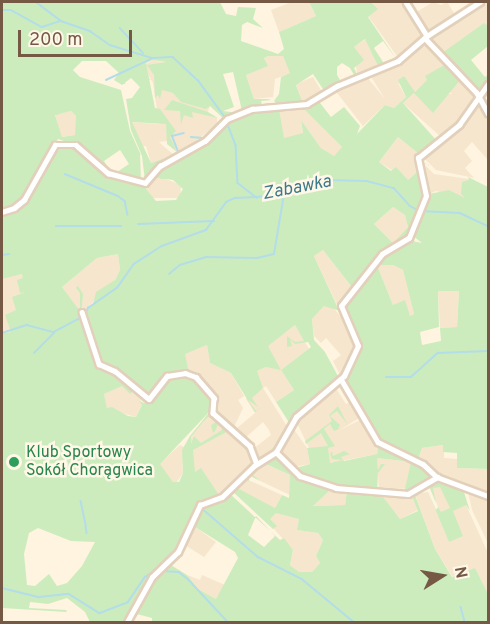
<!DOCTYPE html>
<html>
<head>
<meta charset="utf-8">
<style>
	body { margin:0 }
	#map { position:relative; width:490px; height:624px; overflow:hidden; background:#fef4df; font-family:Overpass,sans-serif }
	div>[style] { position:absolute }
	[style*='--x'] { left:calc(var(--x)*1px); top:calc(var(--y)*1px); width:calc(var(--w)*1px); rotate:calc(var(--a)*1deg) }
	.residential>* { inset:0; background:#f6e6cd }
	.green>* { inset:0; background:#cdecbd }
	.stream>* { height:1.5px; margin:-0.75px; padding:0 0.75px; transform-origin:0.75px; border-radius:0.75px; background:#b3dde8 }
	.roads { filter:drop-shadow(2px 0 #e2d0bb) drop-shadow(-2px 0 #e2d0bb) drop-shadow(0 2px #e2d0bb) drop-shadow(0 -2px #e2d0bb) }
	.minor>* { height:4.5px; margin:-2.25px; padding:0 2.25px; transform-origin:2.25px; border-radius:2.25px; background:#fff }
	.dots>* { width:16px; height:16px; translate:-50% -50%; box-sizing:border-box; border:3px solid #fff7e7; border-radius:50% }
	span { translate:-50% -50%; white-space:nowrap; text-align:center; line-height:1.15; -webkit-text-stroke:5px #fff7e7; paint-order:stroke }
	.leisure-label { font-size:16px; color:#27864d }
	.left { translate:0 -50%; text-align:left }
	.water-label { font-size:18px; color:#3d7a8b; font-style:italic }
	.frame { position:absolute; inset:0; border:3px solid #755945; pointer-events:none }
	.north { position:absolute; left:412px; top:546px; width:60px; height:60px; -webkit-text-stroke:4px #fff7e7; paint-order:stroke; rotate:79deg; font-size:16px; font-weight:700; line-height:24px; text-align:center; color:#755945 }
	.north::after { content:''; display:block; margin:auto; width:21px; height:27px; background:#755945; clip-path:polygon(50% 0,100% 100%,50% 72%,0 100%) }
	.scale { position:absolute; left:18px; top:30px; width:114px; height:27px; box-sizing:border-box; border:3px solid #755945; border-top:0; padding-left:8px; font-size:18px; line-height:21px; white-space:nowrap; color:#755945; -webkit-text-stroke:4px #fff7e7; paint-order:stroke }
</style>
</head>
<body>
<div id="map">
	<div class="residential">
		<i style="clip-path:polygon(292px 2px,309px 2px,316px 16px,279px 32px,271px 10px)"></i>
		<i style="clip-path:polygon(371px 2px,404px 2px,424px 36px,397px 56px,368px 16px,377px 8px)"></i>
		<i style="clip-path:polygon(433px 2px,441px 5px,447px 2px,454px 13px,428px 33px,415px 13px)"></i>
		<i style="clip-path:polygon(484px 2px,488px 2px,488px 26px,484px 24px,442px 54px,430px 36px)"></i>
		<i style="clip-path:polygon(366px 39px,379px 68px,357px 74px,354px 47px)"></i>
		<i style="clip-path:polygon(424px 42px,446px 63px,415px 92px,398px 83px,406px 97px,394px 108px,385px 105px,363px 126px,334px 89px,366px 76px,385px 99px,370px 75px,401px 62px)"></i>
		<i style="clip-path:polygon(268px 56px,283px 56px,291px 73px,275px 79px,273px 97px,254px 99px,246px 75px,267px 66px,264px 57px)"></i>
		<i style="clip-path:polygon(152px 60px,181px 66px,210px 105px,207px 115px,217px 118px,217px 124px,181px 153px,167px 141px,159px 142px,173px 155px,151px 163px,146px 146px,141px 147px,131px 122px,159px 124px,153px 83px,147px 73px,146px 64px)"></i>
		<i style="clip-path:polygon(313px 77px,322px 92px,303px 103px,296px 84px)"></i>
		<i style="clip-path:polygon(461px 79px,475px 94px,462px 117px,441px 137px,403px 103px,414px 93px,452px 94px,449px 91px)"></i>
		<i style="clip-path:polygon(478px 101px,488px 115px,488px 160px,472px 142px,464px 151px,472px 161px,465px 168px,474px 178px,436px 170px,422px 156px,450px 139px)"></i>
		<i style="clip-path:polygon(305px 109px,342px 147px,338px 153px,333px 156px,321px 148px,301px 120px,303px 134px,290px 153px,268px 112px)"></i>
		<i style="clip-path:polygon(71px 111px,76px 116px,76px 135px,61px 137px,55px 114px)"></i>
		<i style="clip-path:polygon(398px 137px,419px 154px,414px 159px,417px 172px,408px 180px,379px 162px)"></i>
		<i style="clip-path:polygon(420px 160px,434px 174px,469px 179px,465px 198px,436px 191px,429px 194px)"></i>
		<i style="clip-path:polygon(156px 175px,181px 185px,180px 198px,152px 198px,146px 189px)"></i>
		<i style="clip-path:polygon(393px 207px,405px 215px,408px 227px,393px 243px,374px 224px)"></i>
		<i style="clip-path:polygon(2px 239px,18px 275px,40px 270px,16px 310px,11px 332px,2px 333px)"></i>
		<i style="clip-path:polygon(323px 250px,353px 289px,338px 307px,314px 256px)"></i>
		<i style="clip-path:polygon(118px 254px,120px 270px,115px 280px,81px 314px,62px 287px,97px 258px)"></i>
		<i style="clip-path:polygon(377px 265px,393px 265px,403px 270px,414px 314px,410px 316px,393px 305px)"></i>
		<i style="clip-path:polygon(459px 290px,457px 327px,440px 328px,438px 291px)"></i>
		<i style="clip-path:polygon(331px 305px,347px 324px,355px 344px,340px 375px,333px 361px,341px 355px,326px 338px,321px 343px,314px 336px,312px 319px,324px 306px)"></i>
		<i style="clip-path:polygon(295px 325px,309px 349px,281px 370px,294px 390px,276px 402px,266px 386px,263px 388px,288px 428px,274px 449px,260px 459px,253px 449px,271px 435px,269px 430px,263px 422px,244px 439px,215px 411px,216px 398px,189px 373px,184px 354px,207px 345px,210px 363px,231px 373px,244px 396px,238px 400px,243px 408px,235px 425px,237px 428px,255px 413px,246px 399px,257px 371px,266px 367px,279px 368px,267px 346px)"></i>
		<i style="clip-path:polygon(122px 385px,140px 399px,142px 405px,136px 417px,107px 409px,104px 394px)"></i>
		<i style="clip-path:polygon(335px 387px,346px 404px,352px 401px,361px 417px,338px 431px,362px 419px,379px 446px,377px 454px,330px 463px,309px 448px,296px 421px)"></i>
		<i style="clip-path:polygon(207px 415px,216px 418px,234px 434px,248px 447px,252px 459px,249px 468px,219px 496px,187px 477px,182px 462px,183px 473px,177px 482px,173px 482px,159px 464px,180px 445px,184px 447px)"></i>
		<i style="clip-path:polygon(293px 428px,307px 448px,310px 464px,293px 467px,279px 451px)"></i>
		<i style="clip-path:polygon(444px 445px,444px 458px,457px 459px,457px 468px,488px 469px,487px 492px,439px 475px,419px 458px,422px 448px)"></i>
		<i style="clip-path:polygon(377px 458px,411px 462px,415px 488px,379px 490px)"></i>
		<i style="clip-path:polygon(264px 463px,290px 475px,290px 495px,252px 477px,251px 473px)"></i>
		<i style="clip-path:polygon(246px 479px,282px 495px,275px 508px,299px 519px,298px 530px,318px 533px,323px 540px,316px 556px,320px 563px,312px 572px,299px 572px,290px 565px,293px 550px,237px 488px)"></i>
		<i style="clip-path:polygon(436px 483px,466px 505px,488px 553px,488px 594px,452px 576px,435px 549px,415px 494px,428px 492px,449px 541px,463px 535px,440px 512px,430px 486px)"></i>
		<i style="clip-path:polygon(330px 490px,347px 493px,345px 505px,312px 506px)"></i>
		<i style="clip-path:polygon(468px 492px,488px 499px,488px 543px,472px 510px)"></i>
		<i style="clip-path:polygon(414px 495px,418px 510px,400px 519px,382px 501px,383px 497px)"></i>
		<i style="clip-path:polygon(195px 527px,216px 542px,204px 557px,185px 545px)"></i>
		<i style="clip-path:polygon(187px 575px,200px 580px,202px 575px,225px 585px,216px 599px,198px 589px)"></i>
	</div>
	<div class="green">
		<i style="clip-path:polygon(evenodd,2px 2px,220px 2px,226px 14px,236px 16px,238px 7px,256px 8px,253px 19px,263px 28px,247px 22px,242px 25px,241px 41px,278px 54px,284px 49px,279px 32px,316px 16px,309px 2px,371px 2px,378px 9px,368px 17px,397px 60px,383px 41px,374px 48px,385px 65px,393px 63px,381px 68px,368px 72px,379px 68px,365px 39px,354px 47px,364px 60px,354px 68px,357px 74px,363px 74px,350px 79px,349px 76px,354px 75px,350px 68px,342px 63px,337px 67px,337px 75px,340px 80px,349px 80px,325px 92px,313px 74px,296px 85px,303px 103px,311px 101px,295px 107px,281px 107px,274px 101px,279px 94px,281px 77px,290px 73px,283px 56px,268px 56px,264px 58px,268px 66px,246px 75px,254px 99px,268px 99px,271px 100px,261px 101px,262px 105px,272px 104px,242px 111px,233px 72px,223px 74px,234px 107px,223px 111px,238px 113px,224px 119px,210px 106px,206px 109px,181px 102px,173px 93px,162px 90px,160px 99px,158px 95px,155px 98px,154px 75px,147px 65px,166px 62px,152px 60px,146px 63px,155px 108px,160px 109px,176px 131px,170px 137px,177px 152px,167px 144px,166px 124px,132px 122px,151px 163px,173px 155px,164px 147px,175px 156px,157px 167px,145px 181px,142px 156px,131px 130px,126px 99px,132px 98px,140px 87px,131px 78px,122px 85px,114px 80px,119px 73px,106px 61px,82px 61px,73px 70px,80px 77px,121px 90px,130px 131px,140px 153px,141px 182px,117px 172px,129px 164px,120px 150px,104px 161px,112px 174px,81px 147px,58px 139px,48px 150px,32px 187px,13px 210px,34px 188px,49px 152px,63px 144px,79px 148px,109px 175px,141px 185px,152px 180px,146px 189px,156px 201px,176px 200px,183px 189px,173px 180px,153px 177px,157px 169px,205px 142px,228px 119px,254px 110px,279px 109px,284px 138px,303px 133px,301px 120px,321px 148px,334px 156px,342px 147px,305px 110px,284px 109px,301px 107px,317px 99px,331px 117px,344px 107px,360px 126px,357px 134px,385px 105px,394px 108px,406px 97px,398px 80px,404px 76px,415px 92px,427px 80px,425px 76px,446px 64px,427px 42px,422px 43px,425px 41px,476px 93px,474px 96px,461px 79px,433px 113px,414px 93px,403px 103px,437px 141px,414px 159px,419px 154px,398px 137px,379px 162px,391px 171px,396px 167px,408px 180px,417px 172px,416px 161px,425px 190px,409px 235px,397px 247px,412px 241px,422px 243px,412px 235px,427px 197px,420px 168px,420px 160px,430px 166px,420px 161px,429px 194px,449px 190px,465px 198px,461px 194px,462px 182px,469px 180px,468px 177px,488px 187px,488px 469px,457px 468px,457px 453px,443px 452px,443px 445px,422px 448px,419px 457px,435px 473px,435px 478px,404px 493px,411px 462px,377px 458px,378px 470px,381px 464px,385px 464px,378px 473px,377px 492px,329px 485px,292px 469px,310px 464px,307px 448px,328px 446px,321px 433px,306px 444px,305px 441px,332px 421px,329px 415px,338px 406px,333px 397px,348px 425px,337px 411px,330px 416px,340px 425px,338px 429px,342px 428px,334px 431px,330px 424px,324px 429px,335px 446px,328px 448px,330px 463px,343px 460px,332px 459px,330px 454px,332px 451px,333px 456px,344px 451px,350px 454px,341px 457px,344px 461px,377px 454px,379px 444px,343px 380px,359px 345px,342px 309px,358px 286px,354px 290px,323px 250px,314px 256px,337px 306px,350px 294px,337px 310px,324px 306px,312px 319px,314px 340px,325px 352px,339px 378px,296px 414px,290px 424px,276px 402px,294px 390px,281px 370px,266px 367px,257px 371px,263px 388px,252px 398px,258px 407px,248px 400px,256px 411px,268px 404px,255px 412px,231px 373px,210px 363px,207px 345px,185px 354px,189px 373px,175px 373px,165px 376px,149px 398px,139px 393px,114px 370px,97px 360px,95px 366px,114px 372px,133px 391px,130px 394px,122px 386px,104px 394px,107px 408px,112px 407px,128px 416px,136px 417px,142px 405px,139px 401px,147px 404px,171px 376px,190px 375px,212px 396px,211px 410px,160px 464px,173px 482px,179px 482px,183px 473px,182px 450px,190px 436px,208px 414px,216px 418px,209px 416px,203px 422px,191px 437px,191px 444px,194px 436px,201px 443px,222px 430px,219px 422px,215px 431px,213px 433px,211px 425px,216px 422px,217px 425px,218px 420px,232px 429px,193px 450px,195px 472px,201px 468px,219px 495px,229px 489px,220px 497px,197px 507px,186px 538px,166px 562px,187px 575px,198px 589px,216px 599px,238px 558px,235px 552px,195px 527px,201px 506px,229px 493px,280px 540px,284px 538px,293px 550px,290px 565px,299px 572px,312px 572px,320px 563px,316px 556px,323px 540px,318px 533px,297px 530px,299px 519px,276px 513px,270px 519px,277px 526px,273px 529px,232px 491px,247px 477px,249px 478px,249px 481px,245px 479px,237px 488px,275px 508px,282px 495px,289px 498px,290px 475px,264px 463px,251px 473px,260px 481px,249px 475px,253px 468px,277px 455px,302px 479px,343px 491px,330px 490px,313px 506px,345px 505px,347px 491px,406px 496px,383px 497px,400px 519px,418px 511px,412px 496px,424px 489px,415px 495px,435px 549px,452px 577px,475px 568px,488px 594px,488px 622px,152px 622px,152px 618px,133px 613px,153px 574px,126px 622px,90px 622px,85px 612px,67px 598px,48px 604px,30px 602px,29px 608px,66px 610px,67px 612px,2px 608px,2px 333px,11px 332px,5px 315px,16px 310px,12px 297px,26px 292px,20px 293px,17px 280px,23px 278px,22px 274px,2px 279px,2px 2px,71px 111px,76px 116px,75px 135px,62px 137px,55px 115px,71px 111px,2px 2px,393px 207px,405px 215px,408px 227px,393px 243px,374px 224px,393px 207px,2px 2px,118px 254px,120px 270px,115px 280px,96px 292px,93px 304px,81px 314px,83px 294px,78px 286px,82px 281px,76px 288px,80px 293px,80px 311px,62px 287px,97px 258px,118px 254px,2px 2px,377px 265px,393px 265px,403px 270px,414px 314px,410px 316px,405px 300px,393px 305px,377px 265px,2px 2px,438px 291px,459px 291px,457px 327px,440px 328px,441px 341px,422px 345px,420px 332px,439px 327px,438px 291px,2px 2px,295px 325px,304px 341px,295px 342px,287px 336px,287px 347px,292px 346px,290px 339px,295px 344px,308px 342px,311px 347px,281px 370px,268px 346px,295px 325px,2px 2px,256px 516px,275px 536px,264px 547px,248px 535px,256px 516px,2px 2px,38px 528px,71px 541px,95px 542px,82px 566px,67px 583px,57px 586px,49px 574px,35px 586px,27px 585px,24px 554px,29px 533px,38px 528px)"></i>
		<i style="clip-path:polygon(484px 23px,488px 26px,488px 46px,471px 60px,485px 77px,488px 75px,488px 82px,478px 91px,442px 53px)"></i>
		<i style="clip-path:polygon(172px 100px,208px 112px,218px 118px,192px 112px,193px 118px,184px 115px,181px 125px,180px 111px,164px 110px)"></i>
		<i style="clip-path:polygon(439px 481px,463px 489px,470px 511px,466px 505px,453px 511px,463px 536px,449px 542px,428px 492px,436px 510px,438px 507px,441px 512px,450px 508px,440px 487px,433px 488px,436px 503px,429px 486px)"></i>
	</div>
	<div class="stream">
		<i style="--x:36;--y:2;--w:31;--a:37"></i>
		<i style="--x:61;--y:21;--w:31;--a:19"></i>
		<i style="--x:90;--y:31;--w:24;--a:35"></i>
		<i style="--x:110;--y:45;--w:44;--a:17.2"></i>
		<i style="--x:152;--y:58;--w:21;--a:-3"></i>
		<i style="--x:173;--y:57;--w:34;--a:43"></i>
		<i style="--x:198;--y:80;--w:46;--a:53.9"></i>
		<i style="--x:2;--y:10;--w:9;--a:0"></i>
		<i style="--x:11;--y:10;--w:35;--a:29"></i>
		<i style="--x:42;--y:27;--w:20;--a:-18"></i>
		<i style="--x:120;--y:28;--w:34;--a:47"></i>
		<i style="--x:106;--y:80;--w:50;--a:-25"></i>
		<i style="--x:227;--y:122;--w:25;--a:69"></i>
		<i style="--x:236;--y:145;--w:38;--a:87"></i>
		<i style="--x:238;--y:183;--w:24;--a:38"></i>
		<i style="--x:191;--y:137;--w:12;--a:5"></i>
		<i style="--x:178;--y:152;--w:17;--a:-111"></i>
		<i style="--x:172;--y:136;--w:12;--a:-14"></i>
		<i style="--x:65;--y:174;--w:57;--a:22.5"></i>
		<i style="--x:118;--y:196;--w:9;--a:36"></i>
		<i style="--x:125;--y:201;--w:14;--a:78"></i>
		<i style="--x:138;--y:224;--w:76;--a:-2.3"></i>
		<i style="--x:56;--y:226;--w:65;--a:0"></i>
		<i style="--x:2;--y:255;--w:7;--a:-8"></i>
		<i style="--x:169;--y:274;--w:14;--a:-39"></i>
		<i style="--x:180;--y:265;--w:27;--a:-17"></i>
		<i style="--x:206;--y:257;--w:51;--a:1.1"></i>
		<i style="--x:257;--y:258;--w:17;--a:-13"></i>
		<i style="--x:274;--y:254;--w:61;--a:-80.5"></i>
		<i style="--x:85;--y:315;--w:8;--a:-67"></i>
		<i style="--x:88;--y:308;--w:35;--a:-35"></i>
		<i style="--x:117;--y:288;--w:29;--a:-55"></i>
		<i style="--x:134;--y:264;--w:33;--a:-33"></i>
		<i style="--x:162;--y:246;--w:47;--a:-20"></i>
		<i style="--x:206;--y:230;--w:34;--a:-54"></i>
		<i style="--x:226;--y:202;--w:10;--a:-24"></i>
		<i style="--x:235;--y:198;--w:39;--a:-3"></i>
		<i style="--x:274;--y:196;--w:52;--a:-17.7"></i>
		<i style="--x:324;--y:180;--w:43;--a:1.3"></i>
		<i style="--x:367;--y:181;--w:28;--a:15"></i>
		<i style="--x:394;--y:188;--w:24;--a:48"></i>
		<i style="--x:410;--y:206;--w:11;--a:27"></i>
		<i style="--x:420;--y:211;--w:40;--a:2.9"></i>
		<i style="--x:460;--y:213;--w:31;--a:25"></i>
		<i style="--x:2;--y:333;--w:26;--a:-18"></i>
		<i style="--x:27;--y:325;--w:28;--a:15"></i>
		<i style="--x:54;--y:332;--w:32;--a:-28"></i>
		<i style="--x:34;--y:353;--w:28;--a:-45"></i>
		<i style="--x:386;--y:377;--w:25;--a:0"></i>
		<i style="--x:411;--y:377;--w:36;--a:-42"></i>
		<i style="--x:438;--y:353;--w:50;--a:-2.3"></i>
		<i style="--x:81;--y:501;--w:24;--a:78"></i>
		<i style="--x:204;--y:510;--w:72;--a:41"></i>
		<i style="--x:258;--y:557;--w:49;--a:26.6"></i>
		<i style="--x:302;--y:579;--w:67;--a:39.6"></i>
		<i style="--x:86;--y:526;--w:7;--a:82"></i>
		<i style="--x:161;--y:571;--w:18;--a:3"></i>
		<i style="--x:179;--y:572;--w:11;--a:38"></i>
		<i style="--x:188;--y:579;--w:59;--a:47.1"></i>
		<i style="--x:2;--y:588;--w:38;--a:14"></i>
		<i style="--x:39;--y:597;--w:30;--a:-6"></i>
		<i style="--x:69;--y:594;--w:36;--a:32"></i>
		<i style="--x:100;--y:613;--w:30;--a:-21"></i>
		<i style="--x:128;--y:602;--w:30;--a:-56"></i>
		<i style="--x:145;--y:577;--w:12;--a:-35"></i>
		<i style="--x:461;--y:607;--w:16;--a:75"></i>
	</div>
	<div class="roads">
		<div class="minor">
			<i style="--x:406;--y:2;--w:40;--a:58"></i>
			<i style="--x:425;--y:38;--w:76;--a:46.6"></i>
			<i style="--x:477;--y:93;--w:23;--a:61"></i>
			<i style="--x:2;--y:212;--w:13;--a:-18"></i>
			<i style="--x:14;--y:208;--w:13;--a:-39"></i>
			<i style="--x:24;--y:200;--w:63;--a:-60.6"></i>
			<i style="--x:55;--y:145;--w:21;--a:0"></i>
			<i style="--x:76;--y:145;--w:43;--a:41.2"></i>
			<i style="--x:108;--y:173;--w:38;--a:15"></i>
			<i style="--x:145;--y:183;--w:23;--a:-49"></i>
			<i style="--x:160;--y:166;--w:51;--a:-29.1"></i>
			<i style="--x:205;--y:141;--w:31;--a:-45"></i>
			<i style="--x:227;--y:119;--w:27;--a:-22"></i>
			<i style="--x:252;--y:109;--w:55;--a:-5.2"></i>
			<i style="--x:307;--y:104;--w:35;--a:-31"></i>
			<i style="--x:337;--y:86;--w:66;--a:-22.3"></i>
			<i style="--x:398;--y:61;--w:38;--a:-41"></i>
			<i style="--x:427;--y:36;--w:63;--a:-32.7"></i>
			<i style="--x:82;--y:312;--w:55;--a:71.9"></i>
			<i style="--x:99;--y:364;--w:17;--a:24"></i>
			<i style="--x:115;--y:371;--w:44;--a:39.5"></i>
			<i style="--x:149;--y:399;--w:29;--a:-52"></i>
			<i style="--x:167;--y:376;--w:18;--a:-9"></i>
			<i style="--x:185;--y:373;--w:12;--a:20"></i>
			<i style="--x:196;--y:377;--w:28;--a:49"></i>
			<i style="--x:214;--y:398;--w:15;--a:94"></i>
			<i style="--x:213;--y:413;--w:50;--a:41.7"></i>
			<i style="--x:250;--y:446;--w:19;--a:69"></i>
			<i style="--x:341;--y:379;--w:73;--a:59.6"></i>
			<i style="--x:378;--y:442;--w:50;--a:26.1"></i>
			<i style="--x:423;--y:464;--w:19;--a:43"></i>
			<i style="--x:437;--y:477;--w:54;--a:20.4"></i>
			<i style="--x:276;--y:452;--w:34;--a:45"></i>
			<i style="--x:300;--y:476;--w:38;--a:18"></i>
			<i style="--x:336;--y:488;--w:72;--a:4.8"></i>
			<i style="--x:408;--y:494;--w:34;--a:-30"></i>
			<i style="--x:127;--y:622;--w:51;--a:-60.9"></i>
			<i style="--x:152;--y:577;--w:36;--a:-44"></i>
			<i style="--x:178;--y:552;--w:52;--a:-64.9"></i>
			<i style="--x:200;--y:505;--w:23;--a:-20"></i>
			<i style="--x:222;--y:497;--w:45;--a:-44.1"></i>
			<i style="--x:254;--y:466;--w:26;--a:-32"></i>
			<i style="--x:276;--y:452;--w:40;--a:-60.3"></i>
			<i style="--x:296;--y:417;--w:63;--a:-40.5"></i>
			<i style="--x:344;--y:376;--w:33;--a:-65"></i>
			<i style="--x:358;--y:346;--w:43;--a:-113"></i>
			<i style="--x:341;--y:306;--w:66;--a:-51.7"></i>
			<i style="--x:382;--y:254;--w:31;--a:-31"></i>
			<i style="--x:409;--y:238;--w:45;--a:-68"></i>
			<i style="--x:426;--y:196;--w:39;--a:-102"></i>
			<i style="--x:418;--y:158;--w:53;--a:-38.8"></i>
			<i style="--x:459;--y:125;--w:50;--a:-54.7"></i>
		</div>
	</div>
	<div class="dots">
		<i style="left:14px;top:462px;background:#2e9e5b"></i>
	</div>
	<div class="leisure-label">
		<span class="left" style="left:26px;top:462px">Klub Sportowy<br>Sokół Chorągwica</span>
	</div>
	<div class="water-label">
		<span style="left:297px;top:189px;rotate:-11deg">Zabawka</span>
	</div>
	<div class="frame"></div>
	<div class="north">N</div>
	<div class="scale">200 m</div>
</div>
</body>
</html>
